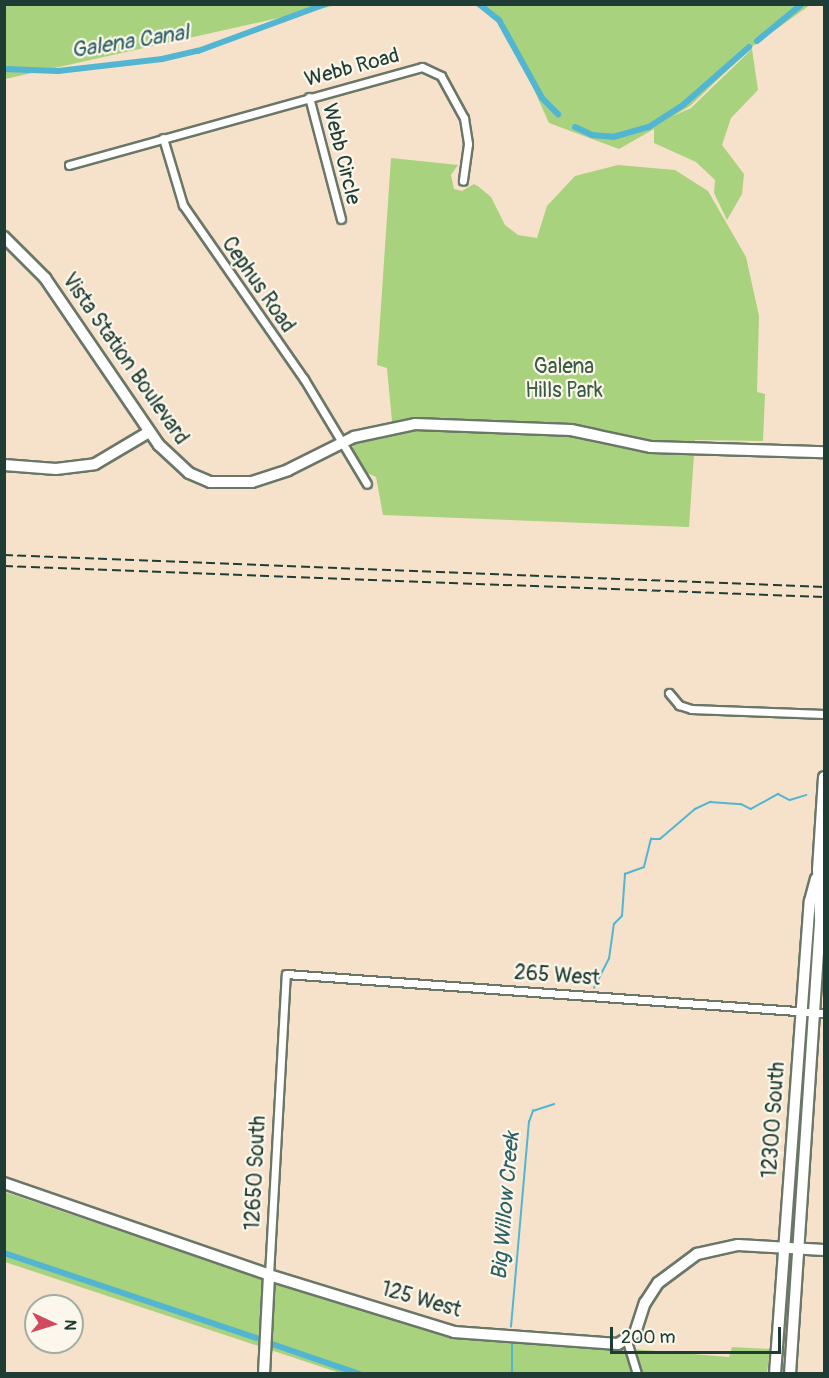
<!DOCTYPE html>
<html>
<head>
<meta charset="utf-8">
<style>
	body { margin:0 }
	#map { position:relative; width:829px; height:1378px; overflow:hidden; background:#f6e2ca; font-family:Pangolin,sans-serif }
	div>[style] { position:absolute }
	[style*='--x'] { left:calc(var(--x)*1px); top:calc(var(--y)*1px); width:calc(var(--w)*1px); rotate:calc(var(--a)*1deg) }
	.green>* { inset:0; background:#a8d27d }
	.stream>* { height:1.5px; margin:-0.75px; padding:0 0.75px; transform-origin:0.75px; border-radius:0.75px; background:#52b5d1 }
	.canal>* { height:6px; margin:-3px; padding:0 3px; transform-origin:3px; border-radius:3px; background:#52b5d1 }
	.roads { filter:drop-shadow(2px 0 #6a7768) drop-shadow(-2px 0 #6a7768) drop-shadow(0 2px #6a7768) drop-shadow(0 -2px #6a7768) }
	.street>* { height:7px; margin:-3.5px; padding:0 3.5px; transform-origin:3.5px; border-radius:3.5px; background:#fff }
	.secondary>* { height:10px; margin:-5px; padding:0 5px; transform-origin:5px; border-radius:5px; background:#fff }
	.primary>* { height:10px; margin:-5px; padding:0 5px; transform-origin:5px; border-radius:5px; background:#fff }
	.rail>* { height:1.5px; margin-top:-0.75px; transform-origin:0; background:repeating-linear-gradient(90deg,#1f3d34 0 9px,transparent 0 13.5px) }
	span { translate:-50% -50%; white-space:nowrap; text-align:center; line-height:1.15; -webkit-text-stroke:4.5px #fbf7ec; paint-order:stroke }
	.street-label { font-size:21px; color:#1f3d34 }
	.park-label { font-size:21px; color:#3a5b43 }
	.water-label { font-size:22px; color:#2e6163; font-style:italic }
	.frame { position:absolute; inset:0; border:6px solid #1f3d34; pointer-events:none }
	.north { position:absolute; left:24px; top:1294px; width:60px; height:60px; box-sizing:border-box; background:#fbf7ec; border:2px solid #a3ada2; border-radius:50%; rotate:94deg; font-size:16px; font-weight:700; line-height:24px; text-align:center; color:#1f3d34 }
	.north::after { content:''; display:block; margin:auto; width:21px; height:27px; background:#d1495b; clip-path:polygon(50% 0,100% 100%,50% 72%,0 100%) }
	.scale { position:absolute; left:610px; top:1327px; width:171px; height:27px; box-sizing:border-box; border:3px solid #1f3d34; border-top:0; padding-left:8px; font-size:18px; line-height:21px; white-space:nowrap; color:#1f3d34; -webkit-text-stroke:4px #fbf7ec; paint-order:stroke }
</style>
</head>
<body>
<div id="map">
	<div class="green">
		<i style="clip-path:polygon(4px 5px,5px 4px,337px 5px,5px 79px)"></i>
		<i style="clip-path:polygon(474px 5px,810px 5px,753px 46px,690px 106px,673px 116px,691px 108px,752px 49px,758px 90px,731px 118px,722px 145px,744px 174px,742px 194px,727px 220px,714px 193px,715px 180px,696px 162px,654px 143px,654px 129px,619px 149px,549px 123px,504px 23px)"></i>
		<i style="clip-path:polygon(391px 158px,458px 165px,451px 175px,454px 189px,462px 191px,474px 184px,479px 187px,491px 197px,505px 225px,518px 235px,537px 238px,547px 206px,575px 176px,618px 165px,675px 170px,708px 191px,746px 257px,759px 316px,757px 392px,765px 394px,763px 441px,695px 440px,689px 527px,383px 515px,376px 477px,365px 472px,352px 449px,356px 442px,393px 432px,387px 368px,377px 365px)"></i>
		<i style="clip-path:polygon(5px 1192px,255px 1277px,286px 1283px,438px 1333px,729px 1357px,732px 1347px,770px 1349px,767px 1373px,340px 1373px,5px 1262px)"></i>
	</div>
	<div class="stream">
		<i style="--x:594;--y:988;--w:33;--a:-63"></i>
		<i style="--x:609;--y:959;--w:35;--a:-82"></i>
		<i style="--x:614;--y:924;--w:11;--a:-45"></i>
		<i style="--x:622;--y:916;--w:42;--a:-85.9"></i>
		<i style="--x:625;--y:874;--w:20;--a:-20"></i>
		<i style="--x:644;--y:867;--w:29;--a:-76"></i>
		<i style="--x:651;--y:839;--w:9;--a:0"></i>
		<i style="--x:660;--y:839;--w:46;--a:-40.6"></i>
		<i style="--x:695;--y:809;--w:17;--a:-25"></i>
		<i style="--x:710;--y:802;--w:31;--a:4"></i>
		<i style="--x:741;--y:804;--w:11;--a:27"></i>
		<i style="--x:751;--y:809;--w:31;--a:-29"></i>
		<i style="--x:778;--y:794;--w:13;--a:27"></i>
		<i style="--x:790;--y:800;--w:17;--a:-17"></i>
		<i style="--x:511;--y:1327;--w:206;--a:-85"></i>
		<i style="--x:529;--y:1122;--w:12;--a:-70"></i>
		<i style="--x:533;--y:1111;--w:22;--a:-18"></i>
		<i style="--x:512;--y:1374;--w:29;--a:-90"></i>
	</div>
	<div class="canal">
		<i style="--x:479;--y:4;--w:26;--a:39"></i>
		<i style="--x:499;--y:20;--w:89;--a:61.1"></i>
		<i style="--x:542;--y:98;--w:23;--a:45"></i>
		<i style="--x:757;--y:41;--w:58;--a:-39.4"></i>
		<i style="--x:4;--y:69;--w:54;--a:2.1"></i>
		<i style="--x:58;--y:71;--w:105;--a:-6.6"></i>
		<i style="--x:162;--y:59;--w:37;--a:-13"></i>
		<i style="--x:198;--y:51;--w:136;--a:-20.2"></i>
		<i style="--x:575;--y:127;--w:19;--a:25"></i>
		<i style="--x:592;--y:135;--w:21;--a:5"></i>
		<i style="--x:613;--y:137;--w:37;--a:-16"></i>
		<i style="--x:649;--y:127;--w:40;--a:-32.9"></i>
		<i style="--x:683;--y:105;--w:88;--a:-41.3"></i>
		<i style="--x:4;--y:1253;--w:266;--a:18.6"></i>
		<i style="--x:272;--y:1344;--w:92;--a:19"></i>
	</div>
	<div class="roads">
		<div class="street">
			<i style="--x:309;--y:97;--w:126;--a:75.3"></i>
			<i style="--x:163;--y:138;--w:70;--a:73.4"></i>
			<i style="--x:183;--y:205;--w:212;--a:55.2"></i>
			<i style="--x:304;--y:379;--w:122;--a:59"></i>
			<i style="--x:69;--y:165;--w:366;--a:-15.5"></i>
			<i style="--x:422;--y:67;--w:21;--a:25"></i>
			<i style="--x:441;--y:76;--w:48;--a:61.3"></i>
			<i style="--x:464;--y:118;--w:26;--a:81"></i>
			<i style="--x:468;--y:144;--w:37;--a:98"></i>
			<i style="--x:669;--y:693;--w:16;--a:50"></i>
			<i style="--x:679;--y:705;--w:13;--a:18"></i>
			<i style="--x:691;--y:709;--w:133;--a:2.2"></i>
			<i style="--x:269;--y:1275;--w:301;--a:-86.8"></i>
			<i style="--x:286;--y:974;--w:539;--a:4.15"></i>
			<i style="--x:627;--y:1341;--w:34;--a:73"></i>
		</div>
		<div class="secondary">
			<i style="--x:4;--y:237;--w:58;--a:45"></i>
			<i style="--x:45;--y:278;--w:202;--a:55.7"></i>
			<i style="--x:159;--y:445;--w:41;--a:43"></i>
			<i style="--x:189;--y:473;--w:23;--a:23"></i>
			<i style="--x:210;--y:482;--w:42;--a:0"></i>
			<i style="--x:252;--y:482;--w:38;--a:-18"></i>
			<i style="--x:288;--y:470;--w:74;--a:-26.6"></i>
			<i style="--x:354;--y:437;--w:62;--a:-12"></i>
			<i style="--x:415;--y:424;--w:156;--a:2.2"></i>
			<i style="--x:571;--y:430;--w:82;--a:12"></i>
			<i style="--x:651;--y:447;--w:173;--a:1.7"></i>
			<i style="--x:4;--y:465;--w:52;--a:4.4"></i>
			<i style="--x:56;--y:469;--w:39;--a:-7"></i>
			<i style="--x:95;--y:464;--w:63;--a:-30.7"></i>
			<i style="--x:4;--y:1183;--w:281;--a:19.1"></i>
			<i style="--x:269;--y:1275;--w:194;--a:17.1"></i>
			<i style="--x:454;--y:1332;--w:164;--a:4.2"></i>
			<i style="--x:618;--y:1344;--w:20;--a:-33"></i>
			<i style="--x:635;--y:1333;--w:32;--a:-72"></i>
			<i style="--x:645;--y:1303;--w:24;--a:-57"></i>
			<i style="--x:658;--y:1283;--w:49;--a:-36.6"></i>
			<i style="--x:697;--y:1254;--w:42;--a:-12.4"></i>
			<i style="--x:738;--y:1245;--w:86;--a:3.3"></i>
			<i style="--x:264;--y:1374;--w:99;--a:-87.1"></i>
		</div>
		<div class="primary">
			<i style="--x:775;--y:1374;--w:474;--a:-85.8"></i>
			<i style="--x:810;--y:901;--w:23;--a:-75"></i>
			<i style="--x:790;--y:1374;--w:458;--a:-86.2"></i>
			<i style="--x:820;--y:917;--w:47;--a:-92.4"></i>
			<i style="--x:818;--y:870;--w:93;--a:-86.3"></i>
		</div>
	</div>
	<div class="rail">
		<i style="--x:4;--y:555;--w:821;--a:2.23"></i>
		<i style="--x:4;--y:566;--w:821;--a:2.17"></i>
	</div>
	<div class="street-label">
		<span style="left:352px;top:68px;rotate:-15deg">Webb Road</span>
		<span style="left:341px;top:154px;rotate:76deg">Webb Circle</span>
		<span style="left:258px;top:285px;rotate:55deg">Cephus Road</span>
		<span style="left:125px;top:359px;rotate:55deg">Vista Station Boulevard</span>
		<span style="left:557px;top:976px;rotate:4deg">265 West</span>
		<span style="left:774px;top:1120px;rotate:-86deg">12300 South</span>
		<span style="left:256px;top:1173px;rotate:-87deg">12650 South</span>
		<span style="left:421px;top:1300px;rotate:16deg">125 West</span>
	</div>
	<div class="park-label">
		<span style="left:564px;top:379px">Galena<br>Hills Park</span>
	</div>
	<div class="water-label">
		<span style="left:130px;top:42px;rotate:-9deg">Galena Canal</span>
		<span style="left:506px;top:1206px;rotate:-85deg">Big Willow Creek</span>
	</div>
	<div class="frame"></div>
	<div class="north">N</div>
	<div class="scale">200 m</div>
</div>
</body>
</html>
